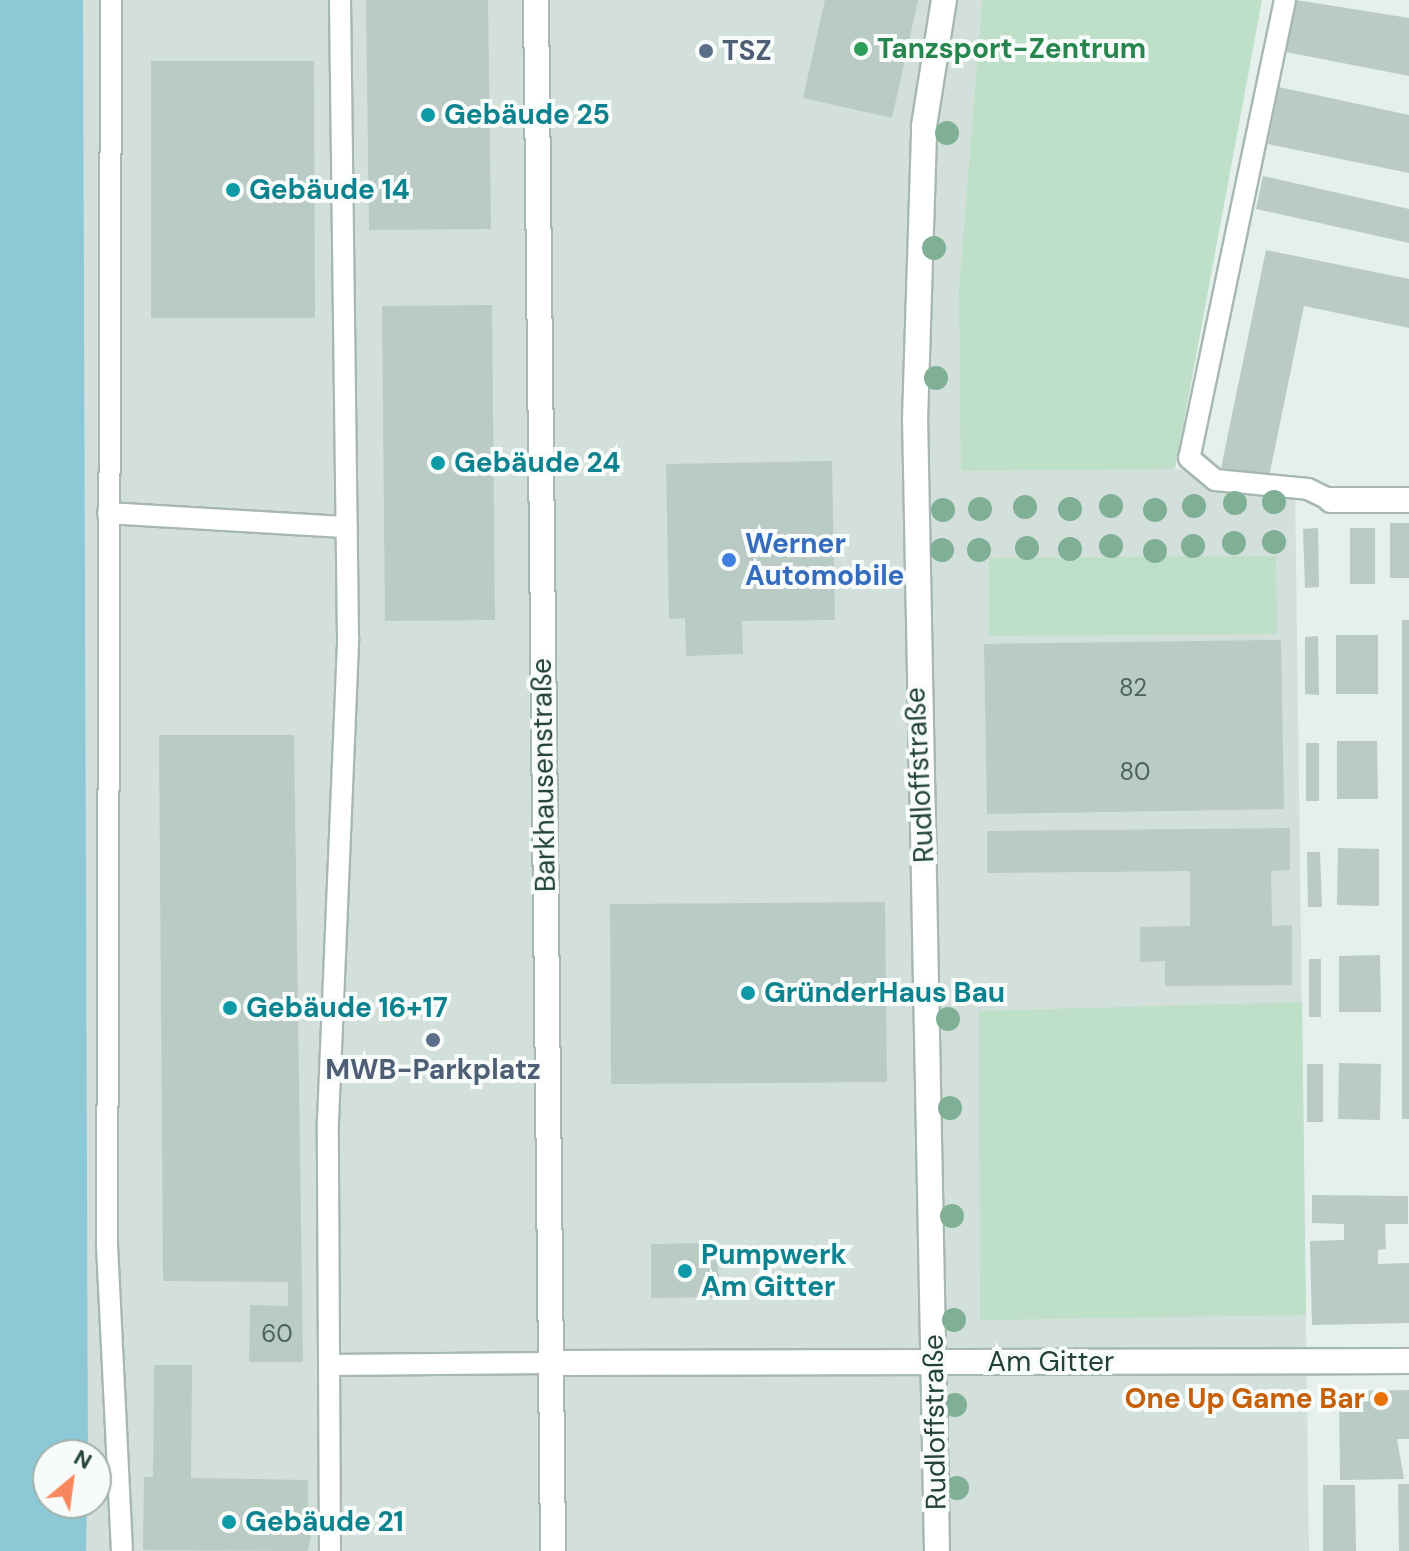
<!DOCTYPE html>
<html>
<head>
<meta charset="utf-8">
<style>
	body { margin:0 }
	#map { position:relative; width:1409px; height:1551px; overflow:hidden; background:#e5efeb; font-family:"DM Sans",sans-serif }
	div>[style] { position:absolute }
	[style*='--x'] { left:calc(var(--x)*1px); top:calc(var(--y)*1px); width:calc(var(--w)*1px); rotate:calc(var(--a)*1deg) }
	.built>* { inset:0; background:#d3dfda }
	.green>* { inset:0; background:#bee0c8 }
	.water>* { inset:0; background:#8cc8d5 }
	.building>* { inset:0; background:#bacac4 }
	.roads { filter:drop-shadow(2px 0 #a7b8b3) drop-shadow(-2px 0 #a7b8b3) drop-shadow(0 2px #a7b8b3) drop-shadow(0 -2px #a7b8b3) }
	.lane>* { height:20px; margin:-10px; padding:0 10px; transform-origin:10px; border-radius:10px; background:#fff }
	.street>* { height:24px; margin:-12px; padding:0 12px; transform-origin:12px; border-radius:12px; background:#fff }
	.secondary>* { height:24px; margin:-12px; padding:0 12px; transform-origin:12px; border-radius:12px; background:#fff }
	.trees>* { width:24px; height:24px; margin:-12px; border-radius:50%; background:#7faf94 }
	.dots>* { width:22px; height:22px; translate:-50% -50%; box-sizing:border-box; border:4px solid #f7fbf9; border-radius:50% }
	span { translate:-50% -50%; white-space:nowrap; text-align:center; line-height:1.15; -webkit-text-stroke:8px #f7fbf9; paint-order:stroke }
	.number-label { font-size:24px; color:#49645d }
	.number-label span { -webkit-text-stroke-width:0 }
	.leisure-label { font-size:28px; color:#27864d; font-weight:700 }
	.left { translate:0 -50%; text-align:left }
	.service-label { font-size:28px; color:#4e5e75; font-weight:700 }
	.culture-label { font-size:28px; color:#0d838f; font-weight:700 }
	.shop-label { font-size:28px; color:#366cbe; font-weight:700 }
	.street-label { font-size:28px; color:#23423b }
	.food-label { font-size:28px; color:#c56008; font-weight:700 }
	.right { translate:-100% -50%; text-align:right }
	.north { position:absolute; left:32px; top:1439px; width:80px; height:80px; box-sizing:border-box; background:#f7fbf9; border:2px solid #a2b1ad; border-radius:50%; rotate:29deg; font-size:22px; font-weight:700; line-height:32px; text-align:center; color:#23423b }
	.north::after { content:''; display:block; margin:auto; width:28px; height:36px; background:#f7865c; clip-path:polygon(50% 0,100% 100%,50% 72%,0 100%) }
</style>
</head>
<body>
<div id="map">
	<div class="built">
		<i style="clip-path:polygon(83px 0,982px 0,959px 287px,1175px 469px,1295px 483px,1309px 1551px,86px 1551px,87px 1503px,96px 1503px,96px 1455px,88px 1455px)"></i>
	</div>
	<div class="green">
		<i style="clip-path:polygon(982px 0,1262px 0,1175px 469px,961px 471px,959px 287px)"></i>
		<i style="clip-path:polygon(1276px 556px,1277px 634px,989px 636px,989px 558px)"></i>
		<i style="clip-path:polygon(1302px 1002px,1306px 1315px,980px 1320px,979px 1011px)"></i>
	</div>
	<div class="water">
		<i style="clip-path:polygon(0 0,83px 0,88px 1455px,48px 1455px,48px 1503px,87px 1503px,86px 1551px,0 1551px)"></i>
	</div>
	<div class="building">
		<i style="clip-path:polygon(366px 0,488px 0,491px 229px,369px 230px)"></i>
		<i style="clip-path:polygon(825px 0,918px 0,892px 118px,803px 98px)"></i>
		<i style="clip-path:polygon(1296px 0,1409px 18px,1409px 76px,1286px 52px)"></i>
		<i style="clip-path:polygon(151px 61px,314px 61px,315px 318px,151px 318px)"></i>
		<i style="clip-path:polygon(1279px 87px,1409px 115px,1409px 173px,1268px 144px)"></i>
		<i style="clip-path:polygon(1263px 176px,1409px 209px,1409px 243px,1256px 209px)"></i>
		<i style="clip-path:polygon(1266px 250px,1409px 279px,1409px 328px,1304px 306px,1269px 477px,1221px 468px)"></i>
		<i style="clip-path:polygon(492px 305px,495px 620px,385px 621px,382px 306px)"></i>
		<i style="clip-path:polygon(832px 461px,835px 620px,742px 621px,743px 654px,686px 656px,685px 618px,669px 619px,666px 464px)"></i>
		<i style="clip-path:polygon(1390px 523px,1409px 523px,1409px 578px,1390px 578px)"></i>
		<i style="clip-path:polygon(1318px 528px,1319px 587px,1305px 588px,1303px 529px)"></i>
		<i style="clip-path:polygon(1350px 528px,1375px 528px,1375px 584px,1350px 584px)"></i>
		<i style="clip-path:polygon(1402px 620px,1409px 620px,1409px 1119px,1402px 1119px)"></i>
		<i style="clip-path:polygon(1336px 635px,1378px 635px,1378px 694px,1336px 694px)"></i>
		<i style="clip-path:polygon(1318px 636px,1319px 695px,1305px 694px,1305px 637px)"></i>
		<i style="clip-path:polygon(1281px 640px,1284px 809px,987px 814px,984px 644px)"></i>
		<i style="clip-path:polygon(159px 735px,294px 735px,303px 1362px,249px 1362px,250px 1305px,288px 1306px,288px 1282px,163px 1281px)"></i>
		<i style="clip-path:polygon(1337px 741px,1377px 741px,1378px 799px,1337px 799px)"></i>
		<i style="clip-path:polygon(1306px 743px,1319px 743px,1319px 801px,1306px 801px)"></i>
		<i style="clip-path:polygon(1290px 828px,1290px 870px,1271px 871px,1272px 926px,1292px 925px,1292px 985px,1165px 986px,1165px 961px,1140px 962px,1140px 927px,1190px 926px,1190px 871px,987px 873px,987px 831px)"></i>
		<i style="clip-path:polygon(1338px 848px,1379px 849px,1379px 906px,1337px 905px)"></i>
		<i style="clip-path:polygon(1307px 852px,1320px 852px,1322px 907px,1308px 907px)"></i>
		<i style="clip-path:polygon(885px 902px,887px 1082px,611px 1084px,610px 904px)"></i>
		<i style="clip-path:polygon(1380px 955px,1381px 1012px,1339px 1012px,1339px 956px)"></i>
		<i style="clip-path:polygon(1309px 959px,1321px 959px,1321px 1017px,1309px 1017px)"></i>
		<i style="clip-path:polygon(1339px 1063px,1381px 1064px,1380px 1120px,1338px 1119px)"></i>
		<i style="clip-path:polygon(1307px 1064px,1323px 1064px,1323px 1122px,1307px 1122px)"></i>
		<i style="clip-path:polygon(1312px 1195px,1408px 1196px,1408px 1224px,1385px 1224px,1386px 1249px,1378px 1250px,1378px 1264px,1409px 1263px,1409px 1323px,1312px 1325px,1310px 1241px,1344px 1240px,1344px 1224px,1312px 1223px)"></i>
		<i style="clip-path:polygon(718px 1243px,719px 1297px,651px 1298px,651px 1244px)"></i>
		<i style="clip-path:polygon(154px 1365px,192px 1365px,191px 1478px,308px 1480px,308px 1512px,315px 1512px,308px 1551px,143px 1550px,144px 1477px,153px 1477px)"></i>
		<i style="clip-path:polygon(1409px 1390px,1409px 1439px,1397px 1439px,1404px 1479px,1340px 1480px,1339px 1391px)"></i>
		<i style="clip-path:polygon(1398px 1484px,1409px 1484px,1409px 1551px,1399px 1551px)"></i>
		<i style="clip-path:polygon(1323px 1485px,1355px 1485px,1356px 1551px,1323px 1551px)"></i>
	</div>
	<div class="roads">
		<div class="lane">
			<i style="--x:111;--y:0;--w:1245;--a:90.18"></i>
			<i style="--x:107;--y:1245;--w:306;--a:87.2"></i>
			<i style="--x:1285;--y:0;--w:468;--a:101.8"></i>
			<i style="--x:1189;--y:458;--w:34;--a:40"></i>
			<i style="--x:1215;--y:480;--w:93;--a:5.5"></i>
			<i style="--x:1308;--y:489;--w:25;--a:26"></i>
			<i style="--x:108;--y:513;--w:239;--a:3.4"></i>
			<i style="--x:329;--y:1365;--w:221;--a:-0.5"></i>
			<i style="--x:330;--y:1551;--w:430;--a:-90.3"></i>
			<i style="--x:328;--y:1121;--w:484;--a:-87.6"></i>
			<i style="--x:348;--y:637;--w:637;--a:-90.72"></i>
		</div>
		<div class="street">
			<i style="--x:1331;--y:500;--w:78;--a:0"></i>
			<i style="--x:550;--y:1363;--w:859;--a:-0.13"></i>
			<i style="--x:937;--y:1551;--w:1131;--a:-91.11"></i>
			<i style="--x:915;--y:420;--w:294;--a:-88.2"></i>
			<i style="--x:924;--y:126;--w:128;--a:-81"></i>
		</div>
		<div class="secondary">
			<i style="--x:536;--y:0;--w:1551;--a:89.37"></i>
		</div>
	</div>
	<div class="trees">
		<i style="left:947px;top:133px"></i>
		<i style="left:934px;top:248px"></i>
		<i style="left:936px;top:378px"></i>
		<i style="left:1274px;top:502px"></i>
		<i style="left:1235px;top:503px"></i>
		<i style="left:1111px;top:506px"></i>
		<i style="left:1194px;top:506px"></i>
		<i style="left:1025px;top:507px"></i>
		<i style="left:980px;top:509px"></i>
		<i style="left:1070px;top:509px"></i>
		<i style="left:943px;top:510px"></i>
		<i style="left:1155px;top:510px"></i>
		<i style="left:1274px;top:542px"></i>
		<i style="left:1234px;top:543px"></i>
		<i style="left:1111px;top:546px"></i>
		<i style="left:1193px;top:546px"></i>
		<i style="left:1027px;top:548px"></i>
		<i style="left:1070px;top:549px"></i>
		<i style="left:942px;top:550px"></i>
		<i style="left:979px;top:550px"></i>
		<i style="left:1155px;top:551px"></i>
		<i style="left:948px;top:1019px"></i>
		<i style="left:950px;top:1108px"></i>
		<i style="left:952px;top:1216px"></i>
		<i style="left:954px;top:1320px"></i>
		<i style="left:955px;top:1405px"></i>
		<i style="left:957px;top:1488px"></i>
	</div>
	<div class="dots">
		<i style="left:861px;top:49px;background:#2e9e5b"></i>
		<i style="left:706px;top:51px;background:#5c6f8a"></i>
		<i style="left:428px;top:115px;background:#0f9aa8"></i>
		<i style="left:233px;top:190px;background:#0f9aa8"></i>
		<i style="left:438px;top:463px;background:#0f9aa8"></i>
		<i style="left:729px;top:560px;background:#3f7fe0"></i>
		<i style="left:748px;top:993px;background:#0f9aa8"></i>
		<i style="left:230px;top:1008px;background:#0f9aa8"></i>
		<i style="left:433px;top:1040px;background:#5c6f8a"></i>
		<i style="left:685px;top:1271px;background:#0f9aa8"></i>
		<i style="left:1381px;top:1399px;background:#e8710a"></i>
		<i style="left:229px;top:1522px;background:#0f9aa8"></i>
	</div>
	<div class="number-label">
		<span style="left:1133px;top:688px">82</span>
		<span style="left:1135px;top:772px">80</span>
		<span style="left:277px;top:1334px">60</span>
	</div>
	<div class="leisure-label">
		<span class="left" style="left:877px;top:49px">Tanzsport-Zentrum</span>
	</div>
	<div class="service-label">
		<span class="left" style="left:722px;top:51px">TSZ</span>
		<span style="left:433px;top:1070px">MWB-Parkplatz</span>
	</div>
	<div class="culture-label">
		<span class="left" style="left:444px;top:115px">Gebäude 25</span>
		<span class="left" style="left:249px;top:190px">Gebäude 14</span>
		<span class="left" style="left:454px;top:463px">Gebäude 24</span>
		<span class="left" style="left:764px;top:993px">GründerHaus Bau</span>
		<span class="left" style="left:246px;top:1008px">Gebäude 16+17</span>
		<span class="left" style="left:701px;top:1271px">Pumpwerk<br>Am Gitter</span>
		<span class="left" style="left:245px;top:1522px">Gebäude 21</span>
	</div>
	<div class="shop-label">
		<span class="left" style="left:745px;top:560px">Werner<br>Automobile</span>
	</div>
	<div class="street-label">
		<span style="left:544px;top:775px;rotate:-91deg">Barkhausenstraße</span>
		<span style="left:920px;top:775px;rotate:-93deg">Rudloffstraße</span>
		<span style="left:1051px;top:1362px">Am Gitter</span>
		<span style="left:935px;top:1422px;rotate:-91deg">Rudloffstraße</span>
	</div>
	<div class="food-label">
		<span class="right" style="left:1365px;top:1399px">One Up Game Bar</span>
	</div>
	<div class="north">N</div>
</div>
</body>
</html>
